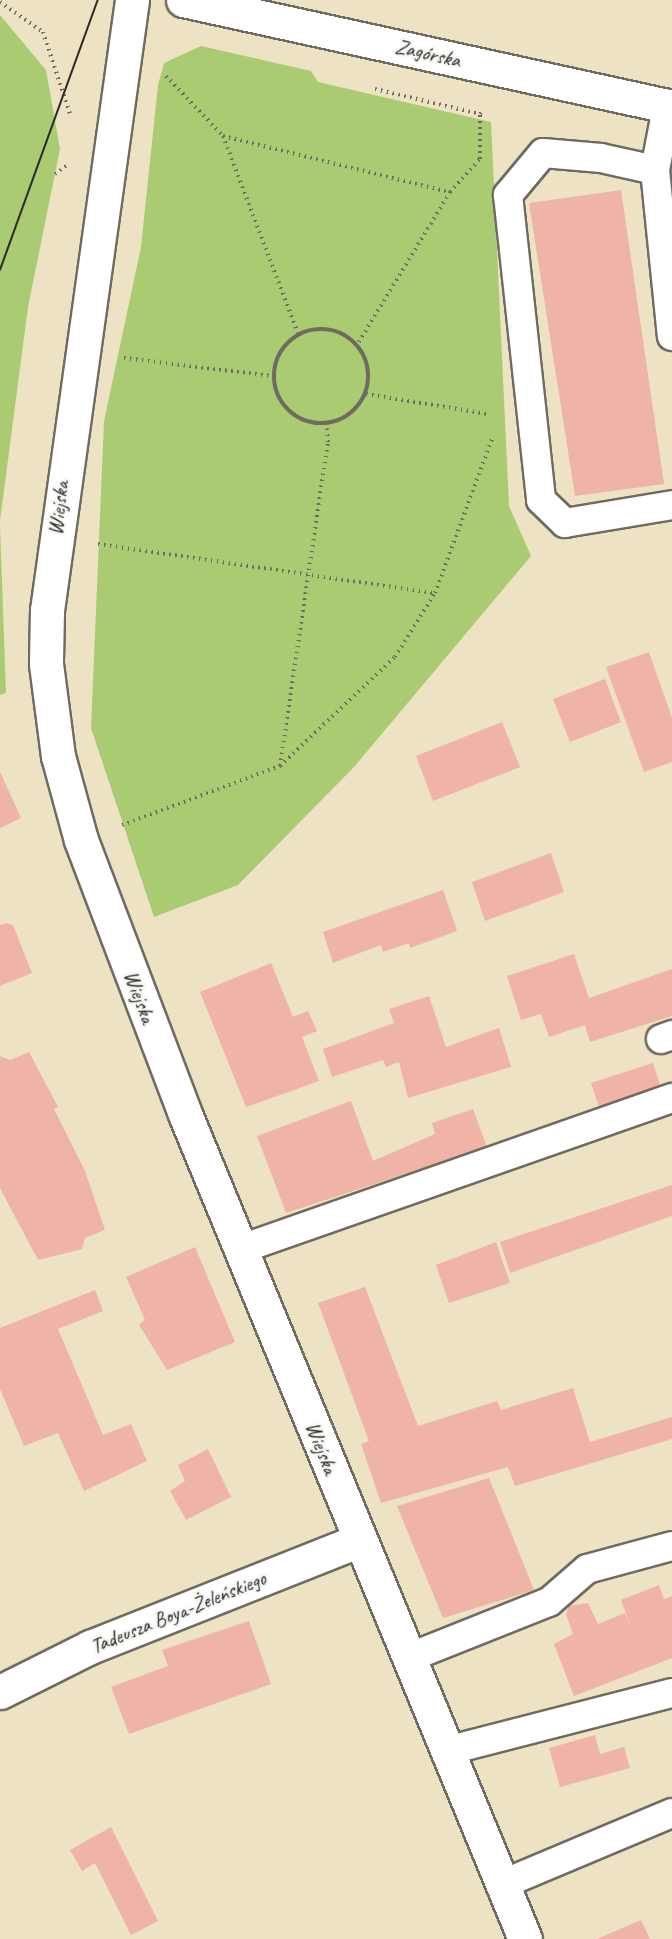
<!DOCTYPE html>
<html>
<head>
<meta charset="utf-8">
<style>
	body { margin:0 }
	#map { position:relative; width:672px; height:1939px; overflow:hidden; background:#eee2c4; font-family:Caveat,sans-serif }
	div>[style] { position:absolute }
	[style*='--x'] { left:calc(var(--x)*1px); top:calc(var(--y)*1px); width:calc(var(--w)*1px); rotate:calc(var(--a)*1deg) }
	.green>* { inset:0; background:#abcb73 }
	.building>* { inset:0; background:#efb3a8 }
	.path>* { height:4px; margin-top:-2px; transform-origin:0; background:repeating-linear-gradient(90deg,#6f6b61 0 1.5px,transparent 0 6px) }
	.path>.ring { margin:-2px; padding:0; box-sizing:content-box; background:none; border:4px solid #6f6b61; border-radius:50% }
	.roads { filter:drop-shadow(2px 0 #6f6b61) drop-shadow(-2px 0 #6f6b61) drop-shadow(0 2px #6f6b61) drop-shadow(0 -2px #6f6b61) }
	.service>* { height:28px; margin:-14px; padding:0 14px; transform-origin:14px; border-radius:14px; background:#fff }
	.minor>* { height:33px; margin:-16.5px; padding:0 16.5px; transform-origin:16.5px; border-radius:16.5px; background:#fff }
	.tram>* { height:1.5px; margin:-0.75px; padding:0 0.75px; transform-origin:0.75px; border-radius:0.75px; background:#2b2b2b }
	span { translate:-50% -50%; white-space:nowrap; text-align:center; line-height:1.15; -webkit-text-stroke:4.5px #f6f6f2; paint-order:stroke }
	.street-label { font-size:21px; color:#2b2b2b }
</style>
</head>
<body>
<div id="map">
	<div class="green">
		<i style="clip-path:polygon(0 15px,46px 70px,60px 149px,28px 307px,0 521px)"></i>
		<i style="clip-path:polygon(201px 46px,311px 71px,318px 82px,491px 122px,509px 506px,531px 556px,354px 767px,238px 885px,154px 917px,91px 728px,104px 421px,141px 247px,158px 85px,164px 63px)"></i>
		<i style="clip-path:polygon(0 525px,6px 693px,0 695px)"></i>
	</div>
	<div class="building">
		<i style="clip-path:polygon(621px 190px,664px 484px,575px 496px,529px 203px)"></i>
		<i style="clip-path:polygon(649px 652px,672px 718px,672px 762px,644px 772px,606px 667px)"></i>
		<i style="clip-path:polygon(605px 679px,621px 722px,570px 742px,553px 699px)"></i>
		<i style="clip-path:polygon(502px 722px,520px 767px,433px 801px,416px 756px)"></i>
		<i style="clip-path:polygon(0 772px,21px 818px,0 828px)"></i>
		<i style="clip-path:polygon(551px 853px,564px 892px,485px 921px,472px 882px)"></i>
		<i style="clip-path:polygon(443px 890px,457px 931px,410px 948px,409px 943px,383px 952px,381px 945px,333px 963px,323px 932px)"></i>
		<i style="clip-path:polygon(6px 923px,13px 925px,32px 973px,0 986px,0 925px)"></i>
		<i style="clip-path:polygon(574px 954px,589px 998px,672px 969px,672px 1016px,590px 1042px,585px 1025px,549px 1037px,541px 1014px,521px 1020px,507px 976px)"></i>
		<i style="clip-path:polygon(271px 963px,293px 1017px,308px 1011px,317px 1031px,302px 1037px,319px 1081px,246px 1107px,200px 992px)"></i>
		<i style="clip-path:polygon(429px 996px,446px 1047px,499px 1028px,511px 1067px,408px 1098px,399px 1062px,386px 1067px,383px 1060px,332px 1077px,323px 1049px,394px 1023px,389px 1009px)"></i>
		<i style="clip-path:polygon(29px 1052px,58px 1107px,54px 1109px,85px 1171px,105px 1230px,85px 1238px,82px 1249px,38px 1260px,0 1188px,0 1056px,10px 1060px)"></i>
		<i style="clip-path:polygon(653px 1063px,661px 1088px,599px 1107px,591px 1083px)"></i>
		<i style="clip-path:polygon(351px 1101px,373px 1161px,435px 1134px,432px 1123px,473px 1109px,487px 1147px,286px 1213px,257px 1136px)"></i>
		<i style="clip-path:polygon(672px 1185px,672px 1216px,510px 1273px,500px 1242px)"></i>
		<i style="clip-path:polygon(496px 1242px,510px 1283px,449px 1303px,436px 1265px)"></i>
		<i style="clip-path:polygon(195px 1247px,235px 1342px,167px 1370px,139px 1325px,145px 1320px,126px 1277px)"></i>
		<i style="clip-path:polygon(365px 1287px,418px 1426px,497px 1401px,501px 1410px,573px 1388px,590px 1442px,672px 1417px,672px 1439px,515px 1486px,508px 1467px,381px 1503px,361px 1444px,369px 1441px,318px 1303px)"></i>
		<i style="clip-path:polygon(95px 1290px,103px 1311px,58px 1329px,103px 1435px,131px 1424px,147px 1461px,84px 1491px,58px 1433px,24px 1446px,0 1389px,0 1328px)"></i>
		<i style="clip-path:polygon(208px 1449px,231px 1497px,186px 1520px,170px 1491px,185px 1481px,178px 1465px)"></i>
		<i style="clip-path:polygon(489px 1478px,534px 1590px,443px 1618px,397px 1506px)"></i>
		<i style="clip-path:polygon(659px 1585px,664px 1599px,672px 1596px,672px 1658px,574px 1696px,554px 1644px,573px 1634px,566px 1614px,569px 1606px,588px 1603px,598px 1624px,625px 1613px,631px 1627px,621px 1600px)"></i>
		<i style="clip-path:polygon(249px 1621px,271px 1684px,129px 1734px,111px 1687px,168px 1666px,162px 1650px)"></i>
		<i style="clip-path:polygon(595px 1735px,600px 1754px,624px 1747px,630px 1768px,560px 1787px,549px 1748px)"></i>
		<i style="clip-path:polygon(111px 1827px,158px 1921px,131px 1935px,95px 1863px,82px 1871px,70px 1850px)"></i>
		<i style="clip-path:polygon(641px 1920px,650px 1939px,597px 1939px)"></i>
	</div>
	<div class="path">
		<i style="--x:0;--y:2;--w:52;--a:34.9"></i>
		<i style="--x:43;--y:32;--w:86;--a:71.8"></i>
		<i style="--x:166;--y:76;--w:83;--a:46.5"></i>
		<i style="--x:223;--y:136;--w:211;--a:69.2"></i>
		<i style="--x:375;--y:89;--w:108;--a:13.4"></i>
		<i style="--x:480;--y:114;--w:5;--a:-53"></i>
		<i style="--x:223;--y:136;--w:234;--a:13.9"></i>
		<i style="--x:450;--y:192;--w:179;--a:121.3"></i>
		<i style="--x:55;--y:174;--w:14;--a:-36"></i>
		<i style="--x:450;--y:192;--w:45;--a:-47.7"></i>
		<i style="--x:480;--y:159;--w:45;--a:-90"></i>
		<i class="ring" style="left:274px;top:329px;width:90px;height:90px"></i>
		<i style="--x:124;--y:358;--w:149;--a:6.9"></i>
		<i style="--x:366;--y:394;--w:124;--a:9.3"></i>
		<i style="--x:98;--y:544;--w:341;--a:8.3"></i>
		<i style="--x:280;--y:766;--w:158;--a:-43.5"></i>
		<i style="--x:395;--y:657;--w:75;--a:-58"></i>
		<i style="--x:435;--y:593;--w:164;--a:-69.7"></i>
		<i style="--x:122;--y:825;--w:169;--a:-20.5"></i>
		<i style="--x:280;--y:766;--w:328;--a:-81.6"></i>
		<i style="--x:328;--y:442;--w:18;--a:-96"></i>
	</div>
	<div class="roads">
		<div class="service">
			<i style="--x:667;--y:108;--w:63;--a:101"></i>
			<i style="--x:655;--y:170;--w:167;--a:84.2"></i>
			<i style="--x:655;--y:170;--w:55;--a:-167.5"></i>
			<i style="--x:601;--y:158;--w:58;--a:-175.1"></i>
			<i style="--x:543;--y:153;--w:55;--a:129.8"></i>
			<i style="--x:508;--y:195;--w:307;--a:83.8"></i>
			<i style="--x:541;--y:500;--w:33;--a:44"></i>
			<i style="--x:565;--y:523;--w:109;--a:-9.5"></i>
			<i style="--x:661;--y:1039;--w:12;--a:-20"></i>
			<i style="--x:241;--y:1249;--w:457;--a:-19.3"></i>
			<i style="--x:408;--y:1658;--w:152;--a:-21.7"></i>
			<i style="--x:549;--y:1602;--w:50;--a:-41"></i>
			<i style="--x:587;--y:1569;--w:88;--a:-15.1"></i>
			<i style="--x:446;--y:1751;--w:233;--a:-14.4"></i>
			<i style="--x:503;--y:1884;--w:183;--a:-22.8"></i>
		</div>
		<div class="minor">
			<i style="--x:132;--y:0;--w:616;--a:97.93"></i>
			<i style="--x:47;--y:610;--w:54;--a:91.1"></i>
			<i style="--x:46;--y:664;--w:93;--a:82.6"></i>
			<i style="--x:58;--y:756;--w:87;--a:74.7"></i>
			<i style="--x:81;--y:840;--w:293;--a:69.2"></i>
			<i style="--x:185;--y:1114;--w:892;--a:67.6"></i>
			<i style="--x:183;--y:0;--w:501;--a:12.34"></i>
			<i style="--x:0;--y:1692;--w:101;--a:-26.6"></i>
			<i style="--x:90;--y:1647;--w:290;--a:-21.6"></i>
		</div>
	</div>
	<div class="tram">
		<i style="--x:0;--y:270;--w:287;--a:-70.1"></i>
	</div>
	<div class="street-label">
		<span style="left:428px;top:53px;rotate:13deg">Zagórska</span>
		<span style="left:58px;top:508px;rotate:-84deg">Wiejska</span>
		<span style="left:140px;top:997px;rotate:69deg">Wiejska</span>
		<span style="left:322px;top:1448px;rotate:68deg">Wiejska</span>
		<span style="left:178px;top:1612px;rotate:-22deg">Tadeusza Boya-Żeleńskiego</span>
	</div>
</div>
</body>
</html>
